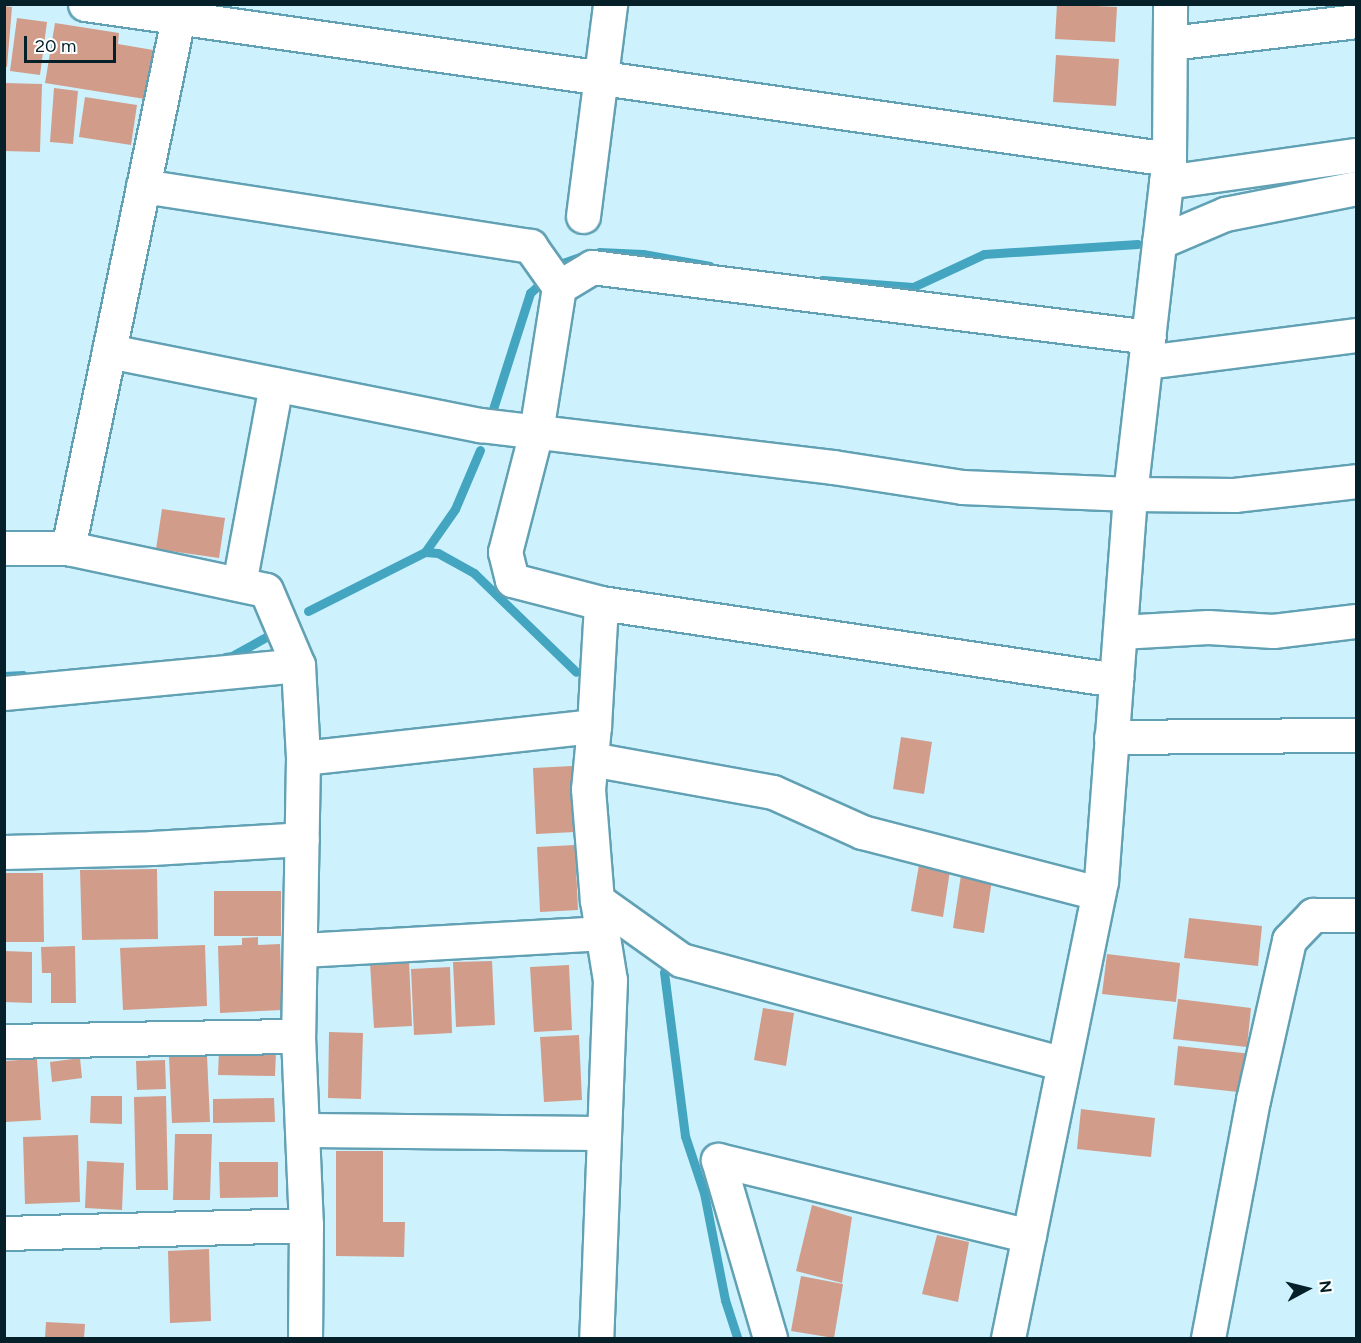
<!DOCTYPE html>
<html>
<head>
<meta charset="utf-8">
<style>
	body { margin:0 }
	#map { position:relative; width:1361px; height:1343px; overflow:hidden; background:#cdf2fe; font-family:Figtree,sans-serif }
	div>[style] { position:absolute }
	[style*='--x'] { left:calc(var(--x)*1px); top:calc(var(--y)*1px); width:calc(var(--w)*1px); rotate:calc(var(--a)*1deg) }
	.stream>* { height:9px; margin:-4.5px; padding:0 4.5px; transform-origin:4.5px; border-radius:4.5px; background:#44a5c0 }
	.building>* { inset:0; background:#d29c8a }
	.roads { filter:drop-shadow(2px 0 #62a1b4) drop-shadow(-2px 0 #62a1b4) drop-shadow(0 2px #62a1b4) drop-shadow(0 -2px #62a1b4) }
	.minor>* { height:33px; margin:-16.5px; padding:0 16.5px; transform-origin:16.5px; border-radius:16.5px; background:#fff }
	span { translate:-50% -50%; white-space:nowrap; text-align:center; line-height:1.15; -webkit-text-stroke:5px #fff; paint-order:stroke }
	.frame { position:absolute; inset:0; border:6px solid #052028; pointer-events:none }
	.north { position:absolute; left:1277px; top:1259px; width:60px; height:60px; -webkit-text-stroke:4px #fff; paint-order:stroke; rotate:83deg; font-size:16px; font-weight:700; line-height:24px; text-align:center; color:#052028 }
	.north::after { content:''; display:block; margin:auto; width:21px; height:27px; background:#052028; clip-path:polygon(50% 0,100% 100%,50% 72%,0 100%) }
	.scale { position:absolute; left:24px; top:36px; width:92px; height:27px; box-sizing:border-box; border:3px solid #052028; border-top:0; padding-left:8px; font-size:18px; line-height:21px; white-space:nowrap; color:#052028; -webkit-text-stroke:4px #fff; paint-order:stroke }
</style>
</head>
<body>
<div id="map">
	<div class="stream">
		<i style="--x:599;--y:252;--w:44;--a:2.6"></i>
		<i style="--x:643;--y:254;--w:68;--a:10.2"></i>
		<i style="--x:822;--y:280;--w:91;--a:4.4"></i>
		<i style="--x:913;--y:287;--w:78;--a:-24.9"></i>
		<i style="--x:984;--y:254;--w:154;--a:-3.7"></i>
		<i style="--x:493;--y:409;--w:122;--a:-72.3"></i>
		<i style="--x:530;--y:293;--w:45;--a:-42.3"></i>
		<i style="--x:563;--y:263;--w:20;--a:-20"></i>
		<i style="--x:425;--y:552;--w:52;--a:-55.1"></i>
		<i style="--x:455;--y:509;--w:64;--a:-67"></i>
		<i style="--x:308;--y:611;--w:131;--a:-26.8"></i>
		<i style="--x:425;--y:552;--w:13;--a:4"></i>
		<i style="--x:438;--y:553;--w:41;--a:29.1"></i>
		<i style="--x:474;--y:573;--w:142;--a:44.1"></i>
		<i style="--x:225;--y:657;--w:7;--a:-8"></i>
		<i style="--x:232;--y:656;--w:49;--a:-29.2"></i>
		<i style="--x:4;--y:676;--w:19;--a:-3"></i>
		<i style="--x:664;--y:972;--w:165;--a:82.7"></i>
		<i style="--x:685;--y:1136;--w:60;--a:71.6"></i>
		<i style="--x:704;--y:1193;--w:109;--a:78.9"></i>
		<i style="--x:725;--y:1300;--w:40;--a:72"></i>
	</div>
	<div class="building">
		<i style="clip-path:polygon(1057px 4px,1117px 7px,1115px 42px,1055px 39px)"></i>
		<i style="clip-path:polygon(4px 6px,12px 7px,7px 67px,4px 67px)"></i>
		<i style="clip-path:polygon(17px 18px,47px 22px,40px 75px,10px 71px)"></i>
		<i style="clip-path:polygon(55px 23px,119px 33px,118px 44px,153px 50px,145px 99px,45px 83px)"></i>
		<i style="clip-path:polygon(1056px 55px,1119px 59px,1116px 106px,1053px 102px)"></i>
		<i style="clip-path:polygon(4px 83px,42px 84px,40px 152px,4px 151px)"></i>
		<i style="clip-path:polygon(54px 88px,78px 91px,73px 144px,50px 142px)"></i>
		<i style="clip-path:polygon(85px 97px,137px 105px,131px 145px,79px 137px)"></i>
		<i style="clip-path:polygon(162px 509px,225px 518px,219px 558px,156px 549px)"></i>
		<i style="clip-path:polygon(901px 737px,932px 742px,924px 794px,893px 789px)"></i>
		<i style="clip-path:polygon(572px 766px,575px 832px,536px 834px,533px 768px)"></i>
		<i style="clip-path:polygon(575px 845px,578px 910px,540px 912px,537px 847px)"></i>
		<i style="clip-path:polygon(920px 859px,951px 864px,943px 917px,911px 911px)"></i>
		<i style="clip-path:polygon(157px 869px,158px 939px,82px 940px,80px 870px)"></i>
		<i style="clip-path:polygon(4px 873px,43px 873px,44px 942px,4px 942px)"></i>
		<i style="clip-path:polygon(961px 875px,992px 880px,984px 933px,953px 928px)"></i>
		<i style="clip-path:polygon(214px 891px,281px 891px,281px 936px,214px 936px)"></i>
		<i style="clip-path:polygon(1189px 918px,1262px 926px,1258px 966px,1184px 958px)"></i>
		<i style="clip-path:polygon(258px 937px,258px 945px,280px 944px,282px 1010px,220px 1013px,218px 946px,242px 945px,242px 938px)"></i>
		<i style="clip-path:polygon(205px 945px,207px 1006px,123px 1010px,120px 948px)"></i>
		<i style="clip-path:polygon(75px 946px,76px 1003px,51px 1003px,51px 973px,42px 973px,41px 947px)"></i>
		<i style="clip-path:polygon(4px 951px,32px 952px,32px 1003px,4px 1002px)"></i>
		<i style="clip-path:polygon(1107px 954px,1180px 963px,1176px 1002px,1102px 994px)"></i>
		<i style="clip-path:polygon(409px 961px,412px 1026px,374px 1028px,370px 963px)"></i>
		<i style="clip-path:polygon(492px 961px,495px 1025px,456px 1027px,453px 962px)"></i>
		<i style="clip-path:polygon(569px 965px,572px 1030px,534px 1032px,530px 967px)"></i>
		<i style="clip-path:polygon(450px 967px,452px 1033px,414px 1035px,411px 969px)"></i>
		<i style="clip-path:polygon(1178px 999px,1251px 1008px,1247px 1047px,1173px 1039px)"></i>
		<i style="clip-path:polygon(763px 1008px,794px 1013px,786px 1066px,754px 1060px)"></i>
		<i style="clip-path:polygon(329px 1032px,363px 1033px,361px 1099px,328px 1098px)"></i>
		<i style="clip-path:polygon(579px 1035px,582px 1100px,544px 1102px,540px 1037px)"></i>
		<i style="clip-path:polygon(1178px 1046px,1252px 1054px,1247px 1093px,1174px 1085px)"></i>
		<i style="clip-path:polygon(219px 1050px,276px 1051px,275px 1076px,218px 1075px)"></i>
		<i style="clip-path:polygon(207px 1055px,210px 1122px,172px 1123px,169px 1057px)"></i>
		<i style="clip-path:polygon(80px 1058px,82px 1078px,52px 1082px,50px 1062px)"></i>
		<i style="clip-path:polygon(37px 1059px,41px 1120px,5px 1122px,4px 1061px)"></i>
		<i style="clip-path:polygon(165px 1060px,166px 1089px,137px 1090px,136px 1061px)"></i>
		<i style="clip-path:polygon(91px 1096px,122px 1096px,122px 1124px,90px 1123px)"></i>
		<i style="clip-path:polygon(166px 1096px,168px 1190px,136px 1190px,134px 1097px)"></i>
		<i style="clip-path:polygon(274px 1098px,275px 1122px,213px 1123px,213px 1099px)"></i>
		<i style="clip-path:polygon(1081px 1109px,1155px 1118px,1151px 1157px,1077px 1149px)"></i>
		<i style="clip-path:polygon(175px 1134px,212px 1134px,210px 1200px,173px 1200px)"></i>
		<i style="clip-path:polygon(78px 1135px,80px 1202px,25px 1204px,23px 1137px)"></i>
		<i style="clip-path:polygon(336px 1151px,383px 1151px,383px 1222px,405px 1222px,404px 1257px,336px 1256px)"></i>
		<i style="clip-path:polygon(87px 1161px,124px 1163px,122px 1210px,85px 1208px)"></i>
		<i style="clip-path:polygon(219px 1162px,278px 1162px,278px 1197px,220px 1198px)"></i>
		<i style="clip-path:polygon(812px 1205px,852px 1217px,842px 1283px,796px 1271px)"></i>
		<i style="clip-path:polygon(937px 1235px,969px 1242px,958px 1302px,922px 1294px)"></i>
		<i style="clip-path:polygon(209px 1249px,211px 1321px,170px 1323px,168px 1251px)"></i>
		<i style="clip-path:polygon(801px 1276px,843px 1284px,834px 1338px,791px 1331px)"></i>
		<i style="clip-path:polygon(46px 1322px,85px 1324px,84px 1338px,45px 1338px)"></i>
	</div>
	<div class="roads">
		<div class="minor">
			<i style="--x:85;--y:4;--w:1095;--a:8.14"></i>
			<i style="--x:181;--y:4;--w:556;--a:101.73"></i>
			<i style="--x:68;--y:548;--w:202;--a:12"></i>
			<i style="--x:266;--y:590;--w:82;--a:66.9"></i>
			<i style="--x:298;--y:665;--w:93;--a:86.9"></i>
			<i style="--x:303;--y:758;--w:278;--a:91"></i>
			<i style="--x:298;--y:1036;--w:189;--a:87.6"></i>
			<i style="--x:306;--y:1225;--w:113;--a:90.5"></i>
			<i style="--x:1170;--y:43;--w:187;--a:-6.7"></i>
			<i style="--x:1166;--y:182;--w:192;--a:-8.1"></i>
			<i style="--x:143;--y:186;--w:392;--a:8.8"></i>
			<i style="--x:530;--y:246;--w:50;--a:54.7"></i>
			<i style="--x:583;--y:216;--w:214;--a:-82.7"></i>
			<i style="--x:1159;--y:242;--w:72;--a:-23"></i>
			<i style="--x:1225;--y:214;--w:134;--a:-11.2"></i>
			<i style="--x:109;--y:351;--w:379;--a:11.3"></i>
			<i style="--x:481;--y:425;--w:354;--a:6.8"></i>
			<i style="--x:833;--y:467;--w:131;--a:8.8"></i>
			<i style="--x:962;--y:487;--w:168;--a:2.4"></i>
			<i style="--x:1130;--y:494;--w:104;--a:0.6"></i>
			<i style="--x:1234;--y:495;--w:123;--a:-6.5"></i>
			<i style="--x:1146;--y:362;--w:212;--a:-7.3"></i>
			<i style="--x:4;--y:548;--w:64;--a:0"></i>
			<i style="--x:239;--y:584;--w:203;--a:-79.5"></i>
			<i style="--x:601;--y:603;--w:92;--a:-165.5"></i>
			<i style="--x:512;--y:580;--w:29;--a:-104"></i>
			<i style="--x:505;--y:552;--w:124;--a:-75.5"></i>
			<i style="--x:536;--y:432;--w:147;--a:-81"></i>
			<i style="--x:559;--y:287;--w:39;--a:-31"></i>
			<i style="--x:592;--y:267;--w:561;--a:7.16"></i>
			<i style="--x:1120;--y:632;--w:88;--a:-3.3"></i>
			<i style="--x:1208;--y:627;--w:65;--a:3.5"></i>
			<i style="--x:1273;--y:631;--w:84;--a:-6.9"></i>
			<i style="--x:4;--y:693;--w:295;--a:-5.4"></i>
			<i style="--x:594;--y:726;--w:123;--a:-86.7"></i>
			<i style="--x:601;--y:603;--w:521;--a:8.5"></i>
			<i style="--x:1111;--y:737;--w:245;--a:-0.5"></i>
			<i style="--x:303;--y:758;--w:293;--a:-6.3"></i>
			<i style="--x:594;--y:726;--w:63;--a:95.4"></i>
			<i style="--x:588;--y:789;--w:111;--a:85.4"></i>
			<i style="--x:597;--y:900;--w:81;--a:80.8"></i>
			<i style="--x:610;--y:980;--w:358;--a:92.2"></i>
			<i style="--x:591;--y:759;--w:185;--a:10.3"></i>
			<i style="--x:773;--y:792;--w:98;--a:24.2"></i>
			<i style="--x:862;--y:832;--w:244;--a:14.5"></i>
			<i style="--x:4;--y:852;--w:148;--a:-1.5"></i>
			<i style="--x:152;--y:848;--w:150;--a:-3.4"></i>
			<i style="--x:597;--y:900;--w:103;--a:35.5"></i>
			<i style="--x:681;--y:960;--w:396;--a:15.2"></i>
			<i style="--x:301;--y:950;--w:301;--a:-3.2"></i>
			<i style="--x:4;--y:1041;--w:294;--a:-1"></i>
			<i style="--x:303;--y:1130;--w:301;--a:0.6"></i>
			<i style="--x:718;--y:1160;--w:320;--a:13.7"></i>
			<i style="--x:718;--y:1160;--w:185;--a:73.7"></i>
			<i style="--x:4;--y:1233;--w:302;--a:-1.5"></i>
			<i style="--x:1008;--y:1338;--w:466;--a:-78.5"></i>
			<i style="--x:1101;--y:881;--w:388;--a:-85.7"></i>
			<i style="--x:1130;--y:494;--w:337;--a:-83.4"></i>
			<i style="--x:1169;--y:159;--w:155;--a:-89.6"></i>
			<i style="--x:1208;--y:1338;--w:242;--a:-79.3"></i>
			<i style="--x:1253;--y:1100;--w:164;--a:-77.3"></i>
			<i style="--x:1289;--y:940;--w:35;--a:-46"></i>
			<i style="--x:1313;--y:915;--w:43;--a:0"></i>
		</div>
	</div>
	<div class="frame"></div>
	<div class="north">N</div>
	<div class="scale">20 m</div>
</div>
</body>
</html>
